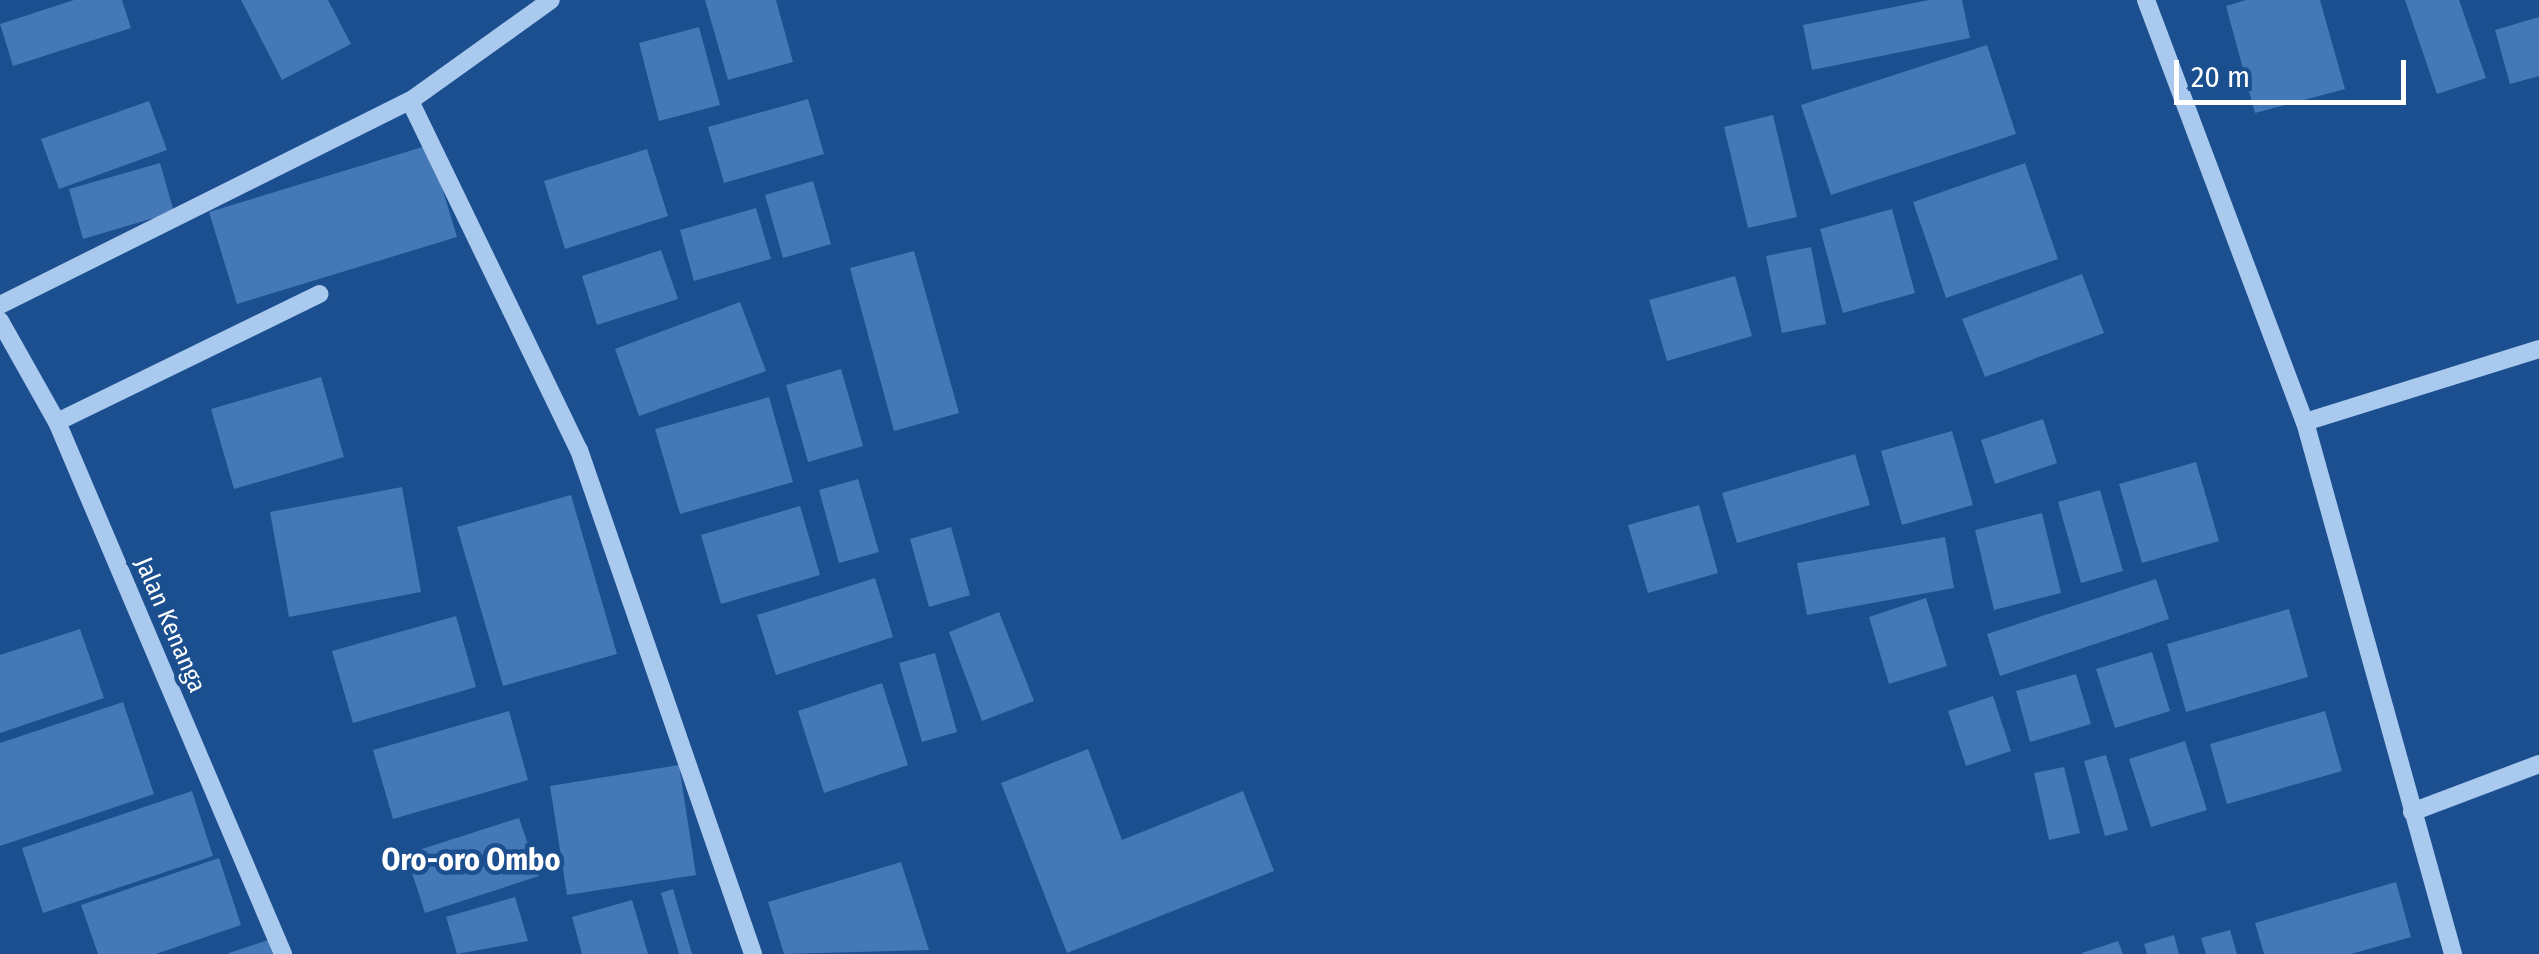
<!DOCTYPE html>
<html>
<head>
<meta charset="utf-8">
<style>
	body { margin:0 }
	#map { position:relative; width:2539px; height:954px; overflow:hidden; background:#1b4f8f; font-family:"Fira Sans Condensed",sans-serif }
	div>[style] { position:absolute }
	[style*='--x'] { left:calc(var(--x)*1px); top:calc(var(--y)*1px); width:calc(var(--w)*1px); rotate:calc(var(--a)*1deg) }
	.building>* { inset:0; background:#4478b7 }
	.minor>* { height:18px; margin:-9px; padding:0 9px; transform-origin:9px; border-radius:9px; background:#a9c9ee }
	span { translate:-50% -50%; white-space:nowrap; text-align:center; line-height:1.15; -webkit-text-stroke:9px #1b4f8f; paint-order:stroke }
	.street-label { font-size:25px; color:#fff }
	.quarter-label { font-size:30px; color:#fff; font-weight:700 }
	.scale { position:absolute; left:2174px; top:60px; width:232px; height:45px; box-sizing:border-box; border:5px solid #fff; border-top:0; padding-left:12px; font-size:30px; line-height:35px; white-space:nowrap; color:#fff; -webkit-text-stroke:8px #1b4f8f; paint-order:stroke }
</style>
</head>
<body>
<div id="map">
	<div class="building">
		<i style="clip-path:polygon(74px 0,122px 0,131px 28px,13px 66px,0 24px)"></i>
		<i style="clip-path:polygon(241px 0,328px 0,351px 44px,282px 80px)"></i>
		<i style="clip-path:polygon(705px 0,776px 0,793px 62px,728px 80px)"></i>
		<i style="clip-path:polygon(1929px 0,1962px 0,1970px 38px,1812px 70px,1803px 25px)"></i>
		<i style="clip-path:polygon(2246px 0,2320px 0,2345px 89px,2255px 113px,2226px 6px)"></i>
		<i style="clip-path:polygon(2405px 0,2459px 0,2486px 78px,2437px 94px)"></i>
		<i style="clip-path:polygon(2539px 17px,2539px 76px,2510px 84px,2495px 30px)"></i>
		<i style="clip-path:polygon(699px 27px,720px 105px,659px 121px,639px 43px)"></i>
		<i style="clip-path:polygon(1987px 45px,2016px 134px,1831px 195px,1801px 105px)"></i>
		<i style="clip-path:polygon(808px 99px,824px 154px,724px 183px,708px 127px)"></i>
		<i style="clip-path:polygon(149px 101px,167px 150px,59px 189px,41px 139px)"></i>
		<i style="clip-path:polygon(1773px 115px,1797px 217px,1748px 228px,1724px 127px)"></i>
		<i style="clip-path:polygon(429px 145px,457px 237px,237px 304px,209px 212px)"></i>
		<i style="clip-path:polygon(647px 149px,668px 216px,565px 249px,544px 181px)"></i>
		<i style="clip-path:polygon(160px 163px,174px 212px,83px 239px,69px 189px)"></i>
		<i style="clip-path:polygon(2025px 163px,2058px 259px,1946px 298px,1913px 202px)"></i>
		<i style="clip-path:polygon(813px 181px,831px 244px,783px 258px,765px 195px)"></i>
		<i style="clip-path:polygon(756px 208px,771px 259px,694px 281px,680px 230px)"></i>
		<i style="clip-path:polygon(1892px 209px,1915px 293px,1843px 313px,1820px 229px)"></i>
		<i style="clip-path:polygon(1811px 247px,1826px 324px,1782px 333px,1766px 256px)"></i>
		<i style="clip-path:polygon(661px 250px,678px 299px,597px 325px,582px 276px)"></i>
		<i style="clip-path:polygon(914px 251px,959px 413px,894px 431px,850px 268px)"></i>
		<i style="clip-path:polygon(2082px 274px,2104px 333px,1985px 377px,1962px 319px)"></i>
		<i style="clip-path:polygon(1735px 276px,1752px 336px,1667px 361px,1649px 300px)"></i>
		<i style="clip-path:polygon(740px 302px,766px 371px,639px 416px,615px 349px)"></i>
		<i style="clip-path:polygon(841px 369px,863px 446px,808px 462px,786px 385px)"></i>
		<i style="clip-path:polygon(321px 377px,344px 457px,234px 489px,211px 409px)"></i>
		<i style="clip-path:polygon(769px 397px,793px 482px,680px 514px,655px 429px)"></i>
		<i style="clip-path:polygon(2043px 419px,2057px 463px,1995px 484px,1981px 440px)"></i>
		<i style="clip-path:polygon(1952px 431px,1973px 505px,1902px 525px,1881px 451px)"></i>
		<i style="clip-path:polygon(1855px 454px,1870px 505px,1737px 543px,1722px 493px)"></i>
		<i style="clip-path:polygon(2196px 462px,2219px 541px,2142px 563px,2119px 484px)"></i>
		<i style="clip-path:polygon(858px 479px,879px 552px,839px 563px,819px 490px)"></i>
		<i style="clip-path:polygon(402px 487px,421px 592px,289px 617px,270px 512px)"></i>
		<i style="clip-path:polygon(2100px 490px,2123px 571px,2081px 583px,2058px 502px)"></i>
		<i style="clip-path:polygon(571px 495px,617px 654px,503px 686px,457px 527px)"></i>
		<i style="clip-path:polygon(1699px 505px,1718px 573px,1648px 593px,1628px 525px)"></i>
		<i style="clip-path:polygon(800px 506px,820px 575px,721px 604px,701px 535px)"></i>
		<i style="clip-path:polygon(2042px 513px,2061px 593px,1994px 610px,1975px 530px)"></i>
		<i style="clip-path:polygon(951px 527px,970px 595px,929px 607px,910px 539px)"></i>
		<i style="clip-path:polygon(1945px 537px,1954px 588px,1807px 615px,1797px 563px)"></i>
		<i style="clip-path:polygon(875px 578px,893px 637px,776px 675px,757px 615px)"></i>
		<i style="clip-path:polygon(2156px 579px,2169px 619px,2000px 676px,1987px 634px)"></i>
		<i style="clip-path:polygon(1926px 598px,1947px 666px,1889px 684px,1869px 617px)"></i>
		<i style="clip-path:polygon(2289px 609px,2308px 677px,2186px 712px,2167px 644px)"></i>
		<i style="clip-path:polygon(999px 612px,1034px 701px,982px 721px,949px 632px)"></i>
		<i style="clip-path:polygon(456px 616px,476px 687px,353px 723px,332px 651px)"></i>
		<i style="clip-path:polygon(80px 629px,104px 698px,0 733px,0 655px)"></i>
		<i style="clip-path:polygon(2152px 652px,2170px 711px,2115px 728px,2096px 669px)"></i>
		<i style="clip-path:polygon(935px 653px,957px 732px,922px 742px,899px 663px)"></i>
		<i style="clip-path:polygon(2076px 674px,2091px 724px,2030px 742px,2016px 691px)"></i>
		<i style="clip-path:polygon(882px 683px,908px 765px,824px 793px,798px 711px)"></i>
		<i style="clip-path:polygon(1993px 696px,2011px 751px,1966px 766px,1948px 711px)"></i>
		<i style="clip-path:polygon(123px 702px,154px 794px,0 846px,0 743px)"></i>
		<i style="clip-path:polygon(509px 711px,528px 780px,393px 819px,373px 750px)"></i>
		<i style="clip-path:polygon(2325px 711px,2342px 771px,2227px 804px,2210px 744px)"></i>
		<i style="clip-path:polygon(2185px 741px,2207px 810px,2151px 827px,2129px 759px)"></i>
		<i style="clip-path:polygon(1088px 749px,1122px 840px,1243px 791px,1274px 871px,1067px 953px,1001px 783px)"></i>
		<i style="clip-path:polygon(2106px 755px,2128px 830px,2105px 836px,2084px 761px)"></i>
		<i style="clip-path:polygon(679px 765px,696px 875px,567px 895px,550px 786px)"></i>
		<i style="clip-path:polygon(2064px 767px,2080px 833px,2049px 840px,2034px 773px)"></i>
		<i style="clip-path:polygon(192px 791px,213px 856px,43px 913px,22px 848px)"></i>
		<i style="clip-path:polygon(519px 818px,539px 876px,425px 913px,406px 854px)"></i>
		<i style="clip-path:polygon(219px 858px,241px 925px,156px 954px,98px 954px,81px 905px)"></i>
		<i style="clip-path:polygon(901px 862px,929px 950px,784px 954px,768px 902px)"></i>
		<i style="clip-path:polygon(2396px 882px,2411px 937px,2351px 954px,2264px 954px,2255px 923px)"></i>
		<i style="clip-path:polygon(673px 889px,692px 954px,679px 954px,661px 893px)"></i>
		<i style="clip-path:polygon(515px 897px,528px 941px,457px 954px,446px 917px)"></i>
		<i style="clip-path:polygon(632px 900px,648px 954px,582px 954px,572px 917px)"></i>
		<i style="clip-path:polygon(2230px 930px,2237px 954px,2206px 954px,2201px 938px)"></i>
		<i style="clip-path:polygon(2174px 935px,2179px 954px,2147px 954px,2144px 944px)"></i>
		<i style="clip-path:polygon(268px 940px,273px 954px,229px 954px,229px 953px)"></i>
		<i style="clip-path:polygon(2118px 941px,2123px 954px,2082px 954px,2082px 953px)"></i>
	</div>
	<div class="minor">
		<i style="--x:2146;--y:0;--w:451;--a:69.4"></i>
		<i style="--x:2305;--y:422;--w:552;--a:74.45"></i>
		<i style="--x:410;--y:101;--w:388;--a:64.2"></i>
		<i style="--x:579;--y:450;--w:533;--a:70.95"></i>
		<i style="--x:0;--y:305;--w:458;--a:-26.5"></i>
		<i style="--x:410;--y:101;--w:173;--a:-35.6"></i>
		<i style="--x:0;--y:321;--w:116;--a:60.6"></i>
		<i style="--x:57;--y:422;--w:578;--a:66.98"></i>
		<i style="--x:57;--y:422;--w:292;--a:-26"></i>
		<i style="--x:2305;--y:422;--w:245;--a:-17.3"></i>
		<i style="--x:2412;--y:812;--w:136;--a:-20.7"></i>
	</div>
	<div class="street-label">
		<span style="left:170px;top:625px;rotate:67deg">Jalan Kenanga</span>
	</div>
	<div class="quarter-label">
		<span style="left:471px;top:860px">Oro-oro Ombo</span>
	</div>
	<div class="scale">20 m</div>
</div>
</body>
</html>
